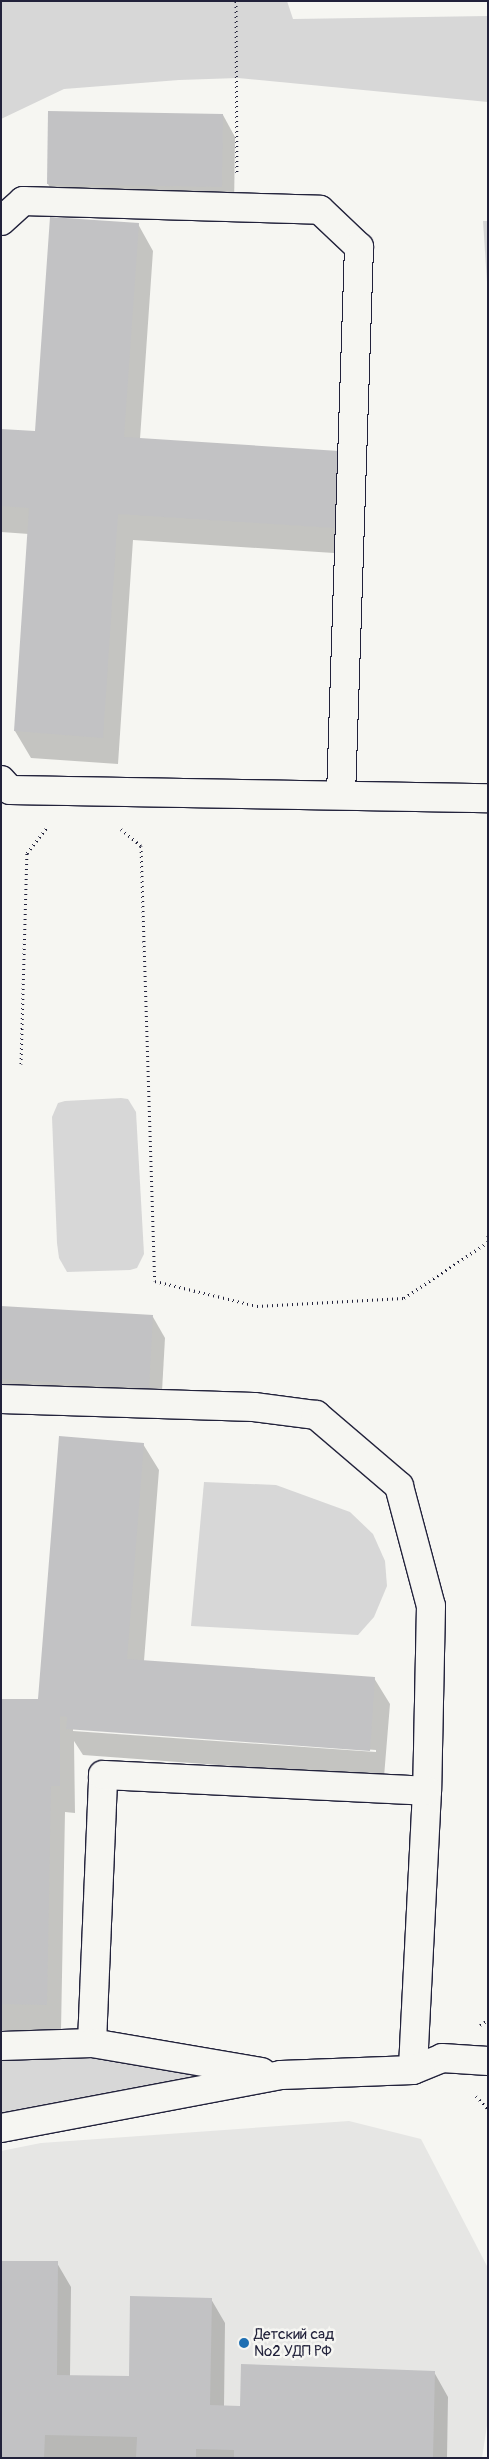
<!DOCTYPE html>
<html>
<head>
<meta charset="utf-8">
<style>
	body { margin:0 }
	#map { position:relative; width:489px; height:2459px; overflow:hidden; background:#f6f6f2; font-family:Pangolin,sans-serif }
	div>[style] { position:absolute }
	[style*='--x'] { left:calc(var(--x)*1px); top:calc(var(--y)*1px); width:calc(var(--w)*1px); rotate:calc(var(--a)*1deg) }
	.built>* { inset:0; background:#e6e6e4 }
	.green>* { inset:0; background:#d7d7d7 }
	.shadow>* { inset:0; background:#0003 }
	.building>* { inset:0; background:#c2c2c4 }
	.path>* { height:3px; margin-top:-1.5px; transform-origin:0; background:repeating-linear-gradient(90deg,#22223b 0 1px,transparent 0 5px) }
	.roads { filter:drop-shadow(1px 0 #22223b) drop-shadow(-1px 0 #22223b) drop-shadow(0 1px #22223b) drop-shadow(0 -1px #22223b) }
	.minor>* { height:28px; margin:-14px; padding:0 14px; transform-origin:14px; border-radius:14px; background:#f6f6f2 }
	.dots>* { width:14px; height:14px; translate:-50% -50%; box-sizing:border-box; border:2px solid #f6f6f2; border-radius:50% }
	span { translate:-50% -50%; white-space:nowrap; text-align:center; line-height:1.15; -webkit-text-stroke:5px #f6f6f2; paint-order:stroke }
	.poi-label { font-size:15px; color:#22223b }
	.left { translate:0 -50%; text-align:left }
	.frame { position:absolute; inset:0; border:2px solid #22223b; pointer-events:none }
</style>
</head>
<body>
<div id="map">
	<div class="built">
		<i style="clip-path:polygon(349px 2121px,421px 2139px,488px 2268px,488px 2419px,482px 2458px,1px 2458px,1px 2151px,41px 2143px)"></i>
	</div>
	<div class="green">
		<i style="clip-path:polygon(1px 1px,287px 1px,293px 19px,488px 16px,488px 102px,238px 78px,179px 80px,64px 89px,1px 119px)"></i>
		<i style="clip-path:polygon(483px 221px,488px 221px,488px 297px)"></i>
		<i style="clip-path:polygon(121px 1098px,128px 1099px,136px 1112px,144px 1254px,137px 1268px,130px 1270px,67px 1272px,59px 1258px,57px 1243px,52px 1117px,58px 1103px,65px 1101px)"></i>
		<i style="clip-path:polygon(204px 1482px,276px 1485px,350px 1512px,373px 1534px,385px 1561px,387px 1586px,374px 1617px,358px 1635px,191px 1626px)"></i>
		<i style="clip-path:polygon(1px 2046px,281px 2075px,1px 2128px)"></i>
	</div>
	<div class="shadow">
		<i style="clip-path:polygon(49px 113px,223px 115px,235px 137px,234px 208px,60px 206px,48px 184px)"></i>
		<i style="clip-path:polygon(138px 224px,153px 251px,140px 439px,339px 452px,349px 554px,133px 540px,118px 764px,31px 758px,15px 731px,29px 534px,1px 532px,1px 430px,36px 433px)"></i>
		<i style="clip-path:polygon(1px 1307px,153px 1317px,165px 1338px,161px 1409px,1px 1399px)"></i>
		<i style="clip-path:polygon(evenodd,143px 1444px,159px 1470px,144px 1661px,374px 1678px,390px 1704px,384px 1777px,83px 1755px,74px 1741px,75px 1813px,65px 1812px,61px 2031px,1px 2030px,1px 1701px,39px 1700px,143px 1444px,73px 1728px,376px 1750px,376px 1752px,73px 1731px,73px 1728px)"></i>
		<i style="clip-path:polygon(57px 2263px,71px 2287px,70px 2377px,130px 2378px,211px 2299px,225px 2323px,224px 2407px,241px 2407px,434px 2372px,448px 2397px,447px 2458px,1px 2458px)"></i>
	</div>
	<div class="building">
		<i style="clip-path:polygon(48px 111px,223px 114px,222px 187px,47px 184px)"></i>
		<i style="clip-path:polygon(50px 217px,139px 223px,124px 437px,339px 451px,334px 528px,118px 514px,103px 738px,14px 731px,29px 508px,1px 506px,1px 429px,35px 431px)"></i>
		<i style="clip-path:polygon(1px 1306px,153px 1315px,149px 1388px,1px 1379px)"></i>
		<i style="clip-path:polygon(59px 1436px,144px 1443px,127px 1659px,375px 1677px,370px 1751px,66px 1729px,67px 1717px,60px 1716px,60px 1786px,51px 1786px,47px 2005px,1px 2004px,1px 1699px,38px 1699px)"></i>
		<i style="clip-path:polygon(1px 2261px,58px 2261px,57px 2375px,129px 2376px,130px 2296px,212px 2298px,210px 2405px,240px 2406px,241px 2364px,435px 2371px,433px 2458px,234px 2458px,234px 2450px,196px 2449px,196px 2458px,136px 2458px,137px 2437px,45px 2435px,44px 2458px,1px 2458px)"></i>
	</div>
	<div class="path">
		<i style="--x:236;--y:1;--w:172;--a:89.7"></i>
		<i style="--x:121;--y:829;--w:26;--a:40"></i>
		<i style="--x:141;--y:846;--w:435;--a:88.2"></i>
		<i style="--x:155;--y:1281;--w:105;--a:13.8"></i>
		<i style="--x:257;--y:1306;--w:147;--a:-3.1"></i>
		<i style="--x:404;--y:1298;--w:101;--a:-33.7"></i>
		<i style="--x:21;--y:1064;--w:211;--a:-88.4"></i>
		<i style="--x:27;--y:853;--w:33;--a:-52"></i>
		<i style="--x:488;--y:1242;--w:9;--a:-90"></i>
		<i style="--x:480;--y:2025;--w:9;--a:-32"></i>
		<i style="--x:476;--y:2096;--w:18;--a:47"></i>
	</div>
	<div class="roads">
		<div class="minor">
			<i style="--x:1;--y:221;--w:30;--a:-42"></i>
			<i style="--x:23;--y:201;--w:297;--a:1.7"></i>
			<i style="--x:320;--y:210;--w:54;--a:43.5"></i>
			<i style="--x:359;--y:247;--w:548;--a:91.88"></i>
			<i style="--x:1;--y:780;--w:13;--a:48"></i>
			<i style="--x:10;--y:790;--w:478;--a:1"></i>
			<i style="--x:1;--y:1399;--w:253;--a:1.8"></i>
			<i style="--x:254;--y:1407;--w:63;--a:7.4"></i>
			<i style="--x:316;--y:1415;--w:109;--a:40.5"></i>
			<i style="--x:399;--y:1486;--w:124;--a:75.1"></i>
			<i style="--x:431;--y:1606;--w:185;--a:91.2"></i>
			<i style="--x:427;--y:1791;--w:279;--a:92.9"></i>
			<i style="--x:92;--y:2043;--w:268;--a:-87.6"></i>
			<i style="--x:103;--y:1775;--w:324;--a:2.8"></i>
			<i style="--x:1;--y:2046;--w:91;--a:-1.9"></i>
			<i style="--x:92;--y:2043;--w:172;--a:9.7"></i>
			<i style="--x:1;--y:2128;--w:285;--a:-10.7"></i>
			<i style="--x:281;--y:2075;--w:132;--a:-2.2"></i>
			<i style="--x:413;--y:2070;--w:31;--a:-22"></i>
			<i style="--x:442;--y:2058;--w:46;--a:3.7"></i>
		</div>
	</div>
	<div class="dots">
		<i style="left:244px;top:2343px;background:#1f6fb2"></i>
	</div>
	<div class="poi-label">
		<span class="left" style="left:254px;top:2343px">Детский сад<br>№2 УДП РФ</span>
	</div>
	<div class="frame"></div>
</div>
</body>
</html>
